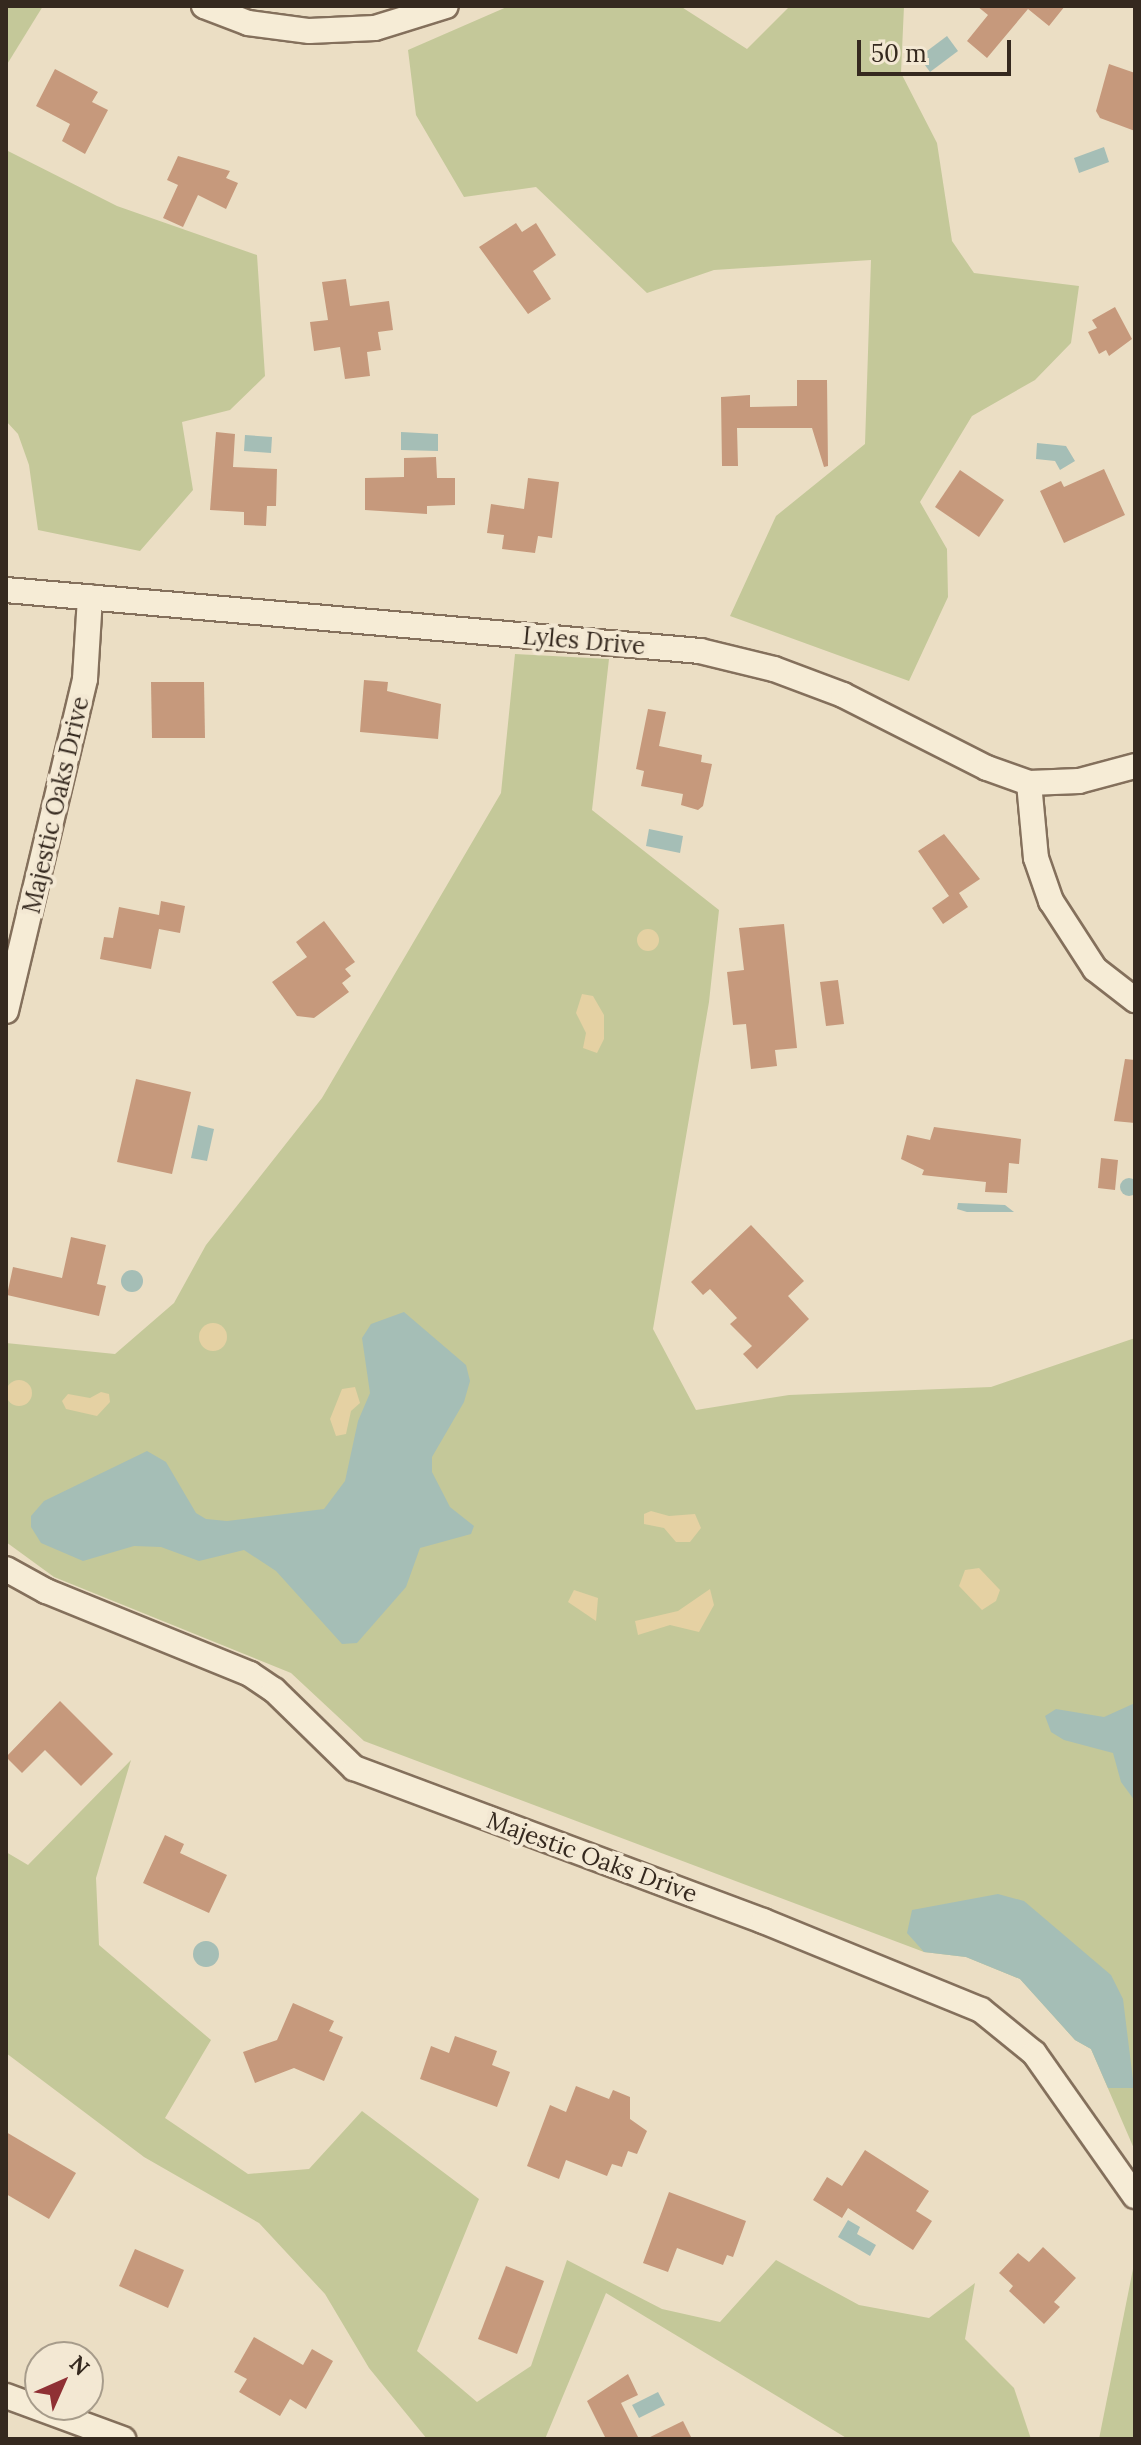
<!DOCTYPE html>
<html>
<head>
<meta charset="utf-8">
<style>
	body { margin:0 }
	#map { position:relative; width:1141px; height:2445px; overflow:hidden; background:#ebdec4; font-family:Lora,serif }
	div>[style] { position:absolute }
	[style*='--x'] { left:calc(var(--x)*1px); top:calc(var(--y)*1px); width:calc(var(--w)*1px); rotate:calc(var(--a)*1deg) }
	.green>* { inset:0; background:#c4c899 }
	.sand>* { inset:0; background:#e5d1a3 }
	.round { border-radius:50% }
	.water>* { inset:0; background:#a5beb6 }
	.building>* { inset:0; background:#c6997c }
	.roads { filter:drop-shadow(2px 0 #84705c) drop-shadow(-2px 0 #84705c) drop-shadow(0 2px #84705c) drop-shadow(0 -2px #84705c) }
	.minor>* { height:24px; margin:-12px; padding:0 12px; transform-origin:12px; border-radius:12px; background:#f6ecd6 }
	span { translate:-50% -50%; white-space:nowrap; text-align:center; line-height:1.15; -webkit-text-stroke:8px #f3e8d3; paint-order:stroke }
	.street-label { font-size:24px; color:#35291f }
	.frame { position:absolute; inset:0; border:8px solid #35291f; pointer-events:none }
	.north { position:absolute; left:24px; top:2341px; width:80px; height:80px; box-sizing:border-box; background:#f3e8d3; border:2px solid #a79c8b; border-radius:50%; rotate:45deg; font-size:22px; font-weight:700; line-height:32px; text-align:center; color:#35291f }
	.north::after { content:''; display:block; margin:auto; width:28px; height:36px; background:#8f3034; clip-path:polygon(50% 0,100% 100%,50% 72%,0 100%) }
	.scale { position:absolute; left:857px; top:40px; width:154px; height:36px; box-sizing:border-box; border:4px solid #35291f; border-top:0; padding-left:10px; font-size:24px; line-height:28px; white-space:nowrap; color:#35291f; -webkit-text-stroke:6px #f3e8d3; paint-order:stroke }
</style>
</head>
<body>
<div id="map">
	<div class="green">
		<i style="clip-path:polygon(6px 6px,43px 6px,6px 66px)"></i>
		<i style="clip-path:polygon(509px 6px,680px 6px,747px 49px,790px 6px,904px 6px,901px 73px,937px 143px,952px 241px,974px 273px,1079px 286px,1071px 343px,1035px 380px,972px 416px,920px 502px,947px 549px,948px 597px,909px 681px,730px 616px,776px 516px,865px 444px,871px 260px,714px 270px,647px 293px,536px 187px,464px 197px,416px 115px,408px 50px)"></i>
		<i style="clip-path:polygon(6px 150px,117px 206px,257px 255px,265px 376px,230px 410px,182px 422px,193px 490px,140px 551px,38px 530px,29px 465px,18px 434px,6px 421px)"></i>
		<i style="clip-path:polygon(515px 654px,609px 659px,592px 810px,719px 910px,709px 1002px,653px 1329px,696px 1410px,789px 1395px,991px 1387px,1135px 1338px,1135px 2151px,1091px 2049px,1075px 2040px,1020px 1979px,966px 1957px,924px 1952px,364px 1741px,291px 1673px,54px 1577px,6px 1542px,6px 1343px,115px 1354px,174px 1303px,206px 1245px,322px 1098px,501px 793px)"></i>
		<i style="clip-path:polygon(131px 1760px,96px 1878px,99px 1945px,211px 2040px,165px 2118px,248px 2174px,309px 2169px,362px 2111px,479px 2199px,417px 2351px,477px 2402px,531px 2366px,567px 2260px,662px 2309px,720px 2322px,776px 2260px,859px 2305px,929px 2318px,975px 2283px,965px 2339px,1014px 2388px,1031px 2439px,848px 2439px,606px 2293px,545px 2439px,427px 2439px,369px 2368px,325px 2294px,259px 2223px,144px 2157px,6px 2053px,6px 1852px,28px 1865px)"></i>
		<i style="clip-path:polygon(1135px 2247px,1135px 2439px,1099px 2439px,1135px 2259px)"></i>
	</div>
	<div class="sand">
		<i class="round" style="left:637px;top:929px;width:22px;height:22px"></i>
		<i style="clip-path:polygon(582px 994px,593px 996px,604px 1015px,604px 1039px,597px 1053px,583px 1048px,586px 1033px,576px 1013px)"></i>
		<i class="round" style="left:199px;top:1323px;width:28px;height:28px"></i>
		<i class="round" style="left:6px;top:1380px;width:26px;height:26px"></i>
		<i style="clip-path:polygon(355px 1387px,360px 1403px,351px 1411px,346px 1434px,336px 1436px,330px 1419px,342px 1389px)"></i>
		<i style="clip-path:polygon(101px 1392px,109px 1394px,110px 1402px,97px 1416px,66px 1409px,62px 1401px,68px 1394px,90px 1398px)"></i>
		<i style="clip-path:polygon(651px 1511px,669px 1516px,695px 1514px,701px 1528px,690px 1542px,676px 1542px,664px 1528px,644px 1524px,644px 1514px)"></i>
		<i style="clip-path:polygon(979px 1568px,1000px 1590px,996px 1601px,982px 1610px,959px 1586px,965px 1570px)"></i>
		<i style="clip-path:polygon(710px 1589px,714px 1605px,699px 1632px,670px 1625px,638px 1635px,635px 1621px,678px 1611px)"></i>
		<i style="clip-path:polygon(574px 1590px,598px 1598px,596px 1621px,568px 1602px)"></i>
	</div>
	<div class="water">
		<i style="clip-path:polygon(947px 36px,958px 51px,930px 72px,919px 57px)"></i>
		<i style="clip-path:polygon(1104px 147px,1109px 162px,1079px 173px,1074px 158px)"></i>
		<i style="clip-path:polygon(401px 432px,438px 434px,438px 451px,401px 450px)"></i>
		<i style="clip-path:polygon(245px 435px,272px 437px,271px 453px,244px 451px)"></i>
		<i style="clip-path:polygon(1037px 443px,1066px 446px,1075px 461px,1060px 470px,1055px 461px,1036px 459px)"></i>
		<i style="clip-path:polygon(649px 829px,683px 836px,680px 853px,646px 846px)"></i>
		<i style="clip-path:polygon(198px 1125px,214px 1129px,207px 1161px,191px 1158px)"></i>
		<i class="round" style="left:1120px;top:1178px;width:18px;height:18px"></i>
		<i style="clip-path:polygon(958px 1203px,1005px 1205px,1014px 1212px,967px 1212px,957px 1209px)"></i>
		<i class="round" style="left:121px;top:1270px;width:22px;height:22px"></i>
		<i style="clip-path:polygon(404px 1312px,466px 1365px,470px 1381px,464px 1402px,432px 1457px,432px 1472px,450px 1507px,474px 1526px,471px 1534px,420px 1548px,406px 1587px,357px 1643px,342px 1644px,276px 1571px,244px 1550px,199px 1561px,161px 1547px,134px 1546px,83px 1561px,41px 1543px,31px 1527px,31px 1516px,44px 1501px,147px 1451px,166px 1462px,196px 1513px,206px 1519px,227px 1521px,324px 1509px,345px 1481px,358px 1421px,370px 1393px,362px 1338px,371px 1324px)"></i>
		<i style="clip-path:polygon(1135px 1703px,1135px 1801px,1121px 1782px,1113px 1753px,1064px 1740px,1051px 1732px,1045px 1716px,1056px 1709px,1104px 1717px)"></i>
		<i style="clip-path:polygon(998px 1894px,1024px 1901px,1111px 1975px,1123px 1999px,1134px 2088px,1108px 2088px,1091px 2049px,1075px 2040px,1020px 1979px,966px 1957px,924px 1952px,907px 1933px,912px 1910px)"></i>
		<i class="round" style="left:193px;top:1941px;width:26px;height:26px"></i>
		<i style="clip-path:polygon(848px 2220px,860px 2227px,857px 2234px,876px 2245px,870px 2256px,838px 2237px)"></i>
		<i style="clip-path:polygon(658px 2392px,665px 2405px,639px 2418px,632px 2405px)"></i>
	</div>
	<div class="building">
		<i style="clip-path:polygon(977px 6px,1065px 6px,1049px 26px,1028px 9px,987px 58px,967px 41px,988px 15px)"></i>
		<i style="clip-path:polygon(1109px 64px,1135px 73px,1135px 131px,1100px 118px,1096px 111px)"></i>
		<i style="clip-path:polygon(55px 69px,98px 92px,92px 102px,108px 110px,85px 154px,62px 141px,70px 124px,36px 106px)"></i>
		<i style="clip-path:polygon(178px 156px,230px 171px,226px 178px,238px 183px,226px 209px,198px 195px,183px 227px,163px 218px,178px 185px,167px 180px)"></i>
		<i style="clip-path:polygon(516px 223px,522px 232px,536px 223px,556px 255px,533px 271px,551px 299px,528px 314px,479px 247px)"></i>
		<i style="clip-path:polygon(346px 279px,350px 306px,389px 301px,393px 330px,378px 332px,381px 350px,367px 352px,370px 376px,345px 379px,340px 347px,314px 351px,310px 322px,328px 320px,322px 282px)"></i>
		<i style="clip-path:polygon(1115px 307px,1132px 339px,1109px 356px,1106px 350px,1099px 354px,1088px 332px,1097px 328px,1092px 320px)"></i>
		<i style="clip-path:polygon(797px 380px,827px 380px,828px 466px,824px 467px,812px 428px,737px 428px,738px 466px,722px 466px,721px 397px,750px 395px,750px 407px,797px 406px)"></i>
		<i style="clip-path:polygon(216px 432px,235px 434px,233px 467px,277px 469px,276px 506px,267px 506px,266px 526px,244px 525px,244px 512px,210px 510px)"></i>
		<i style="clip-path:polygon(436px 457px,437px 478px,455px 478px,455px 505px,427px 506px,427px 514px,365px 510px,365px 478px,404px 477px,404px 458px)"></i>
		<i style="clip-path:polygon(1104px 469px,1125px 515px,1064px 543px,1040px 491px,1061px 481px,1064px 487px)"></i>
		<i style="clip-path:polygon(960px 470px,1004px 500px,979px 537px,935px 507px)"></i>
		<i style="clip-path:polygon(528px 478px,559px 482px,552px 538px,538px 536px,535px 553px,502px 549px,504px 535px,487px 533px,491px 504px,524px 509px)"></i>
		<i style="clip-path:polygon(364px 680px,388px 682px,387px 691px,441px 704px,438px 739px,360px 732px)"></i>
		<i style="clip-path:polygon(151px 682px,204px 682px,205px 738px,152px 738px)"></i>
		<i style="clip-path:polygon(648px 709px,666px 712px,659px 746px,702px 755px,701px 762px,712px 764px,703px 806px,698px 810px,681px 805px,683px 794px,641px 786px,644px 771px,636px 769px)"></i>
		<i style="clip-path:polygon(944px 834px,980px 879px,959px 893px,968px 907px,943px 924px,932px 908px,949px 896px,918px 851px)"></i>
		<i style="clip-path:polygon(161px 901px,185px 906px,180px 933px,159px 929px,151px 969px,100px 959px,104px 937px,113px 938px,119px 907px,159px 915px)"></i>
		<i style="clip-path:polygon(324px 921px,355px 962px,345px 969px,351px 976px,342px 983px,349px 992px,314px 1018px,297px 1016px,272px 982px,307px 957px,296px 942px)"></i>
		<i style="clip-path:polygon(784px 924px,797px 1048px,775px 1050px,777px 1066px,751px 1069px,746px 1024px,733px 1025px,727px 972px,744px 970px,739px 928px)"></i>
		<i style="clip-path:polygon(838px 980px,844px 1024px,826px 1026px,820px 982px)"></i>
		<i style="clip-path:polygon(1125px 1059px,1135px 1060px,1135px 1123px,1114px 1121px)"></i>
		<i style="clip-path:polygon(136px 1079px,191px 1092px,172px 1174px,117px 1162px)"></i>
		<i style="clip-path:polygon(934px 1127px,1021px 1139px,1019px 1164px,1009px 1163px,1007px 1193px,985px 1192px,986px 1182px,922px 1175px,924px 1170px,901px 1159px,907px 1135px,930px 1140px)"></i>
		<i style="clip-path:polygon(1101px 1158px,1118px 1160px,1115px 1190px,1098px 1188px)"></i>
		<i style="clip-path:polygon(751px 1225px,804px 1281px,788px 1296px,809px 1319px,757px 1369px,743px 1354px,752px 1346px,730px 1324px,737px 1318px,710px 1289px,703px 1295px,691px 1282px)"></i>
		<i style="clip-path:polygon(71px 1237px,106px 1245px,97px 1284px,106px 1286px,99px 1316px,7px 1295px,13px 1267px,62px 1278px)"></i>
		<i style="clip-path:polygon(60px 1701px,113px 1754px,81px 1786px,45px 1750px,22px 1773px,6px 1757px)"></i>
		<i style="clip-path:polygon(165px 1835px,184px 1844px,180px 1853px,227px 1875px,209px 1913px,143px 1883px)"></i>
		<i style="clip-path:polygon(293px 2003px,334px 2021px,329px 2031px,343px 2037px,324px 2081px,294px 2068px,255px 2083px,243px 2052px,277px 2040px)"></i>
		<i style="clip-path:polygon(455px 2036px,497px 2051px,492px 2065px,510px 2072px,497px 2107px,420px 2079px,431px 2046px,449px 2053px)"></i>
		<i style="clip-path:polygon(576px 2086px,609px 2099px,613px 2090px,630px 2097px,630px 2119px,647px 2131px,637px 2154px,628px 2151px,622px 2167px,612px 2164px,607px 2176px,566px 2160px,559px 2179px,527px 2166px,550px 2105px,566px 2112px)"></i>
		<i style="clip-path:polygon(6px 2132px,76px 2173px,49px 2219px,6px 2194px)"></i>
		<i style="clip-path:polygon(865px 2150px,929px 2191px,916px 2211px,932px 2221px,913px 2250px,848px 2208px,842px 2218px,813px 2200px,827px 2177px,842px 2186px)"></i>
		<i style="clip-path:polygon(669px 2192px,746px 2221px,733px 2257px,727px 2255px,723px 2265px,677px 2248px,668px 2272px,643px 2263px)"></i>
		<i style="clip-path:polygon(1043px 2247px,1076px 2278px,1054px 2302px,1060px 2307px,1044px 2324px,1009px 2291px,1013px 2286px,999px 2273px,1018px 2253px,1029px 2262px)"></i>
		<i style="clip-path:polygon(135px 2249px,184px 2270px,168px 2308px,119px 2286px)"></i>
		<i style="clip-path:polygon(506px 2266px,544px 2281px,517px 2354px,478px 2339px)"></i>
		<i style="clip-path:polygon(254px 2337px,303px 2365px,312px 2349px,333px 2361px,306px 2409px,290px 2399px,280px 2416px,239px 2392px,247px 2379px,234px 2372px)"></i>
		<i style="clip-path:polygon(628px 2374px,638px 2395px,621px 2403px,639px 2439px,606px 2439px,587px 2401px)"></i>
		<i style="clip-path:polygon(683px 2421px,692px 2439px,646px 2439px)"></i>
	</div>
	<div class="roads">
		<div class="minor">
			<i style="--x:204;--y:6;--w:47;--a:21.1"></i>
			<i style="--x:248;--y:23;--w:62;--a:7.5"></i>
			<i style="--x:309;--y:31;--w:66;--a:-2.6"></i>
			<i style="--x:375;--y:28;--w:74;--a:-17.2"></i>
			<i style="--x:6;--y:590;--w:697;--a:5.02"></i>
			<i style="--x:700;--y:651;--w:76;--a:13.7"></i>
			<i style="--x:774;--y:669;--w:74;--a:20.6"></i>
			<i style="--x:843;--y:695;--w:161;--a:26.9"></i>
			<i style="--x:987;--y:768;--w:45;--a:19.7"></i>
			<i style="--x:1029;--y:783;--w:50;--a:-2.3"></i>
			<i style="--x:1079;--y:781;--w:58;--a:-15"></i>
			<i style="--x:1029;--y:783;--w:75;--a:84.7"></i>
			<i style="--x:1036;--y:858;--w:46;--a:70.8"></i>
			<i style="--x:1051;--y:901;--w:81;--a:57.1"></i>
			<i style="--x:1095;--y:969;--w:51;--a:37.8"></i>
			<i style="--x:6;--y:1011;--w:341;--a:-76.6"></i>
			<i style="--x:85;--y:679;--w:82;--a:-86.5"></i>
			<i style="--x:6;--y:1569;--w:46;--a:28.8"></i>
			<i style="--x:46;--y:1591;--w:220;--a:22.1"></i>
			<i style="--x:250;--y:1674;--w:29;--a:34"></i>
			<i style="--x:274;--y:1690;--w:112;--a:44.3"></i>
			<i style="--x:354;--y:1768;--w:437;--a:20.5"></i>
			<i style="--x:763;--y:1921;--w:235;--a:22.2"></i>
			<i style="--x:981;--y:2010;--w:68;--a:39.1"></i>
			<i style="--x:1034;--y:2053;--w:175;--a:54.8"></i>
			<i style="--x:6;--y:2396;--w:125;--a:20.2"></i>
		</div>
	</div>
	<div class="street-label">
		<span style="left:584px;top:641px;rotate:5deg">Lyles Drive</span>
		<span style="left:56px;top:805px;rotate:-77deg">Majestic Oaks Drive</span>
		<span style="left:592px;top:1857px;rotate:20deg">Majestic Oaks Drive</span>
	</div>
	<div class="frame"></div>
	<div class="north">N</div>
	<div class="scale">50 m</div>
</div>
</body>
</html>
